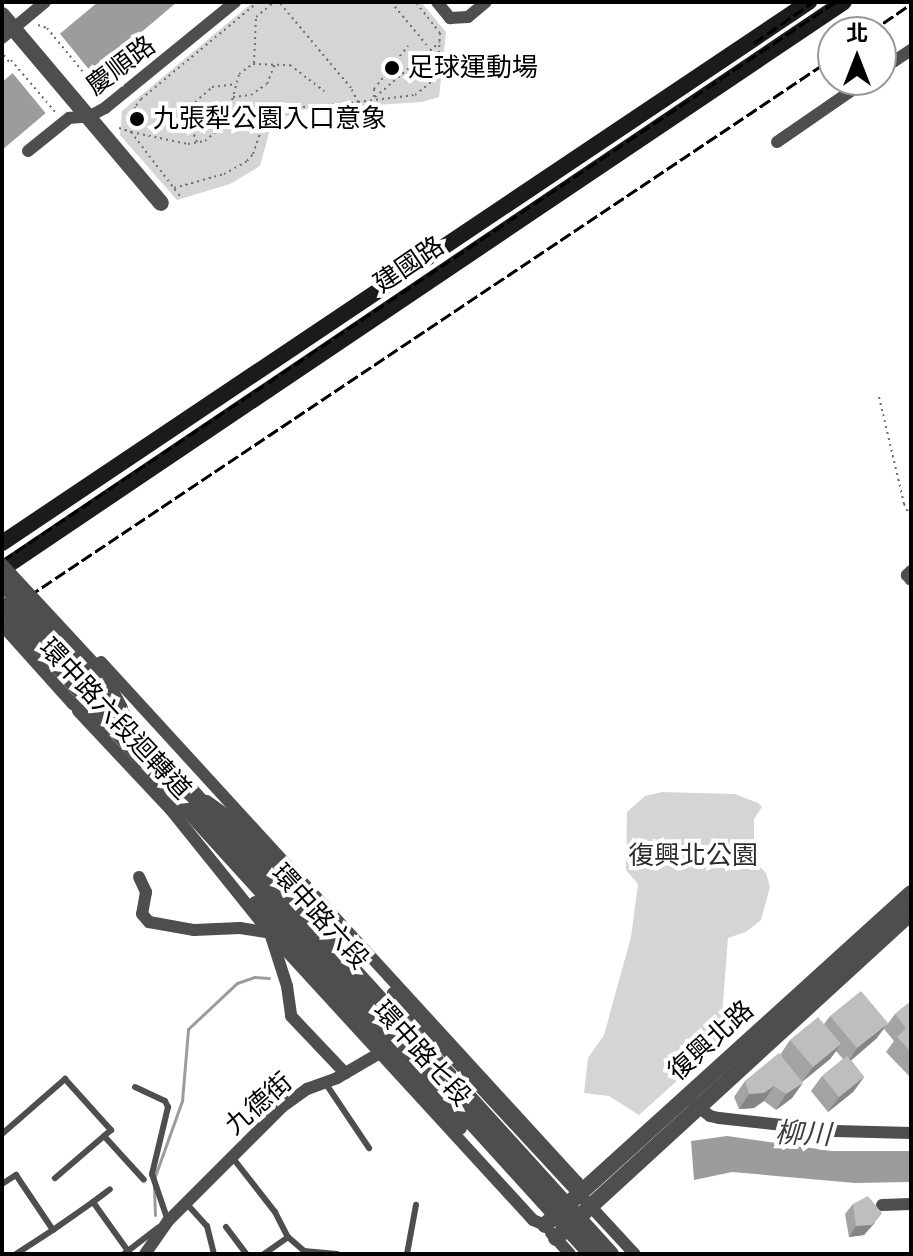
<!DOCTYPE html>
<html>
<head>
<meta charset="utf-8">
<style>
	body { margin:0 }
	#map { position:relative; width:913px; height:1256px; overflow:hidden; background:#fff; font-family:"Varela Round","Noto Sans TC",sans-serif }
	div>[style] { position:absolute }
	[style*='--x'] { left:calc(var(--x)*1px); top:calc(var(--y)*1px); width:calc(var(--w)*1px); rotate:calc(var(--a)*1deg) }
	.green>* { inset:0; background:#d5d5d5 }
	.water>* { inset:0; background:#9c9c9c }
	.pier>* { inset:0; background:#fff }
	.stream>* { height:3px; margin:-1.5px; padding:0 1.5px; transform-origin:1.5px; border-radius:1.5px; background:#9c9c9c }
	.path>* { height:2px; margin-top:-1px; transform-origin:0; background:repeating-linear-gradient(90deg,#707070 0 2px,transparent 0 6px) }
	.service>* { height:6px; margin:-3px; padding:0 3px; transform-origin:3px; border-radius:3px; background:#4e4e4e }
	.minor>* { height:12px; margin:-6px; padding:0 6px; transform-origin:6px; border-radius:6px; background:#4e4e4e }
	.tertiary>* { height:16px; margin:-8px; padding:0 8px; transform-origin:8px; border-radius:8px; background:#4e4e4e }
	.secondary>* { height:16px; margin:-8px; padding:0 8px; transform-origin:8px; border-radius:8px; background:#1b1b1b }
	.rail>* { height:3px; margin-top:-1.5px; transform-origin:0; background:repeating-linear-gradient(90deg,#000 0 12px,transparent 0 16px) }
	.minor-bridge>* { height:12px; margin:-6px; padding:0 6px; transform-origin:6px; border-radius:6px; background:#4e4e4e }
	.tertiary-bridge>* { height:16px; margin:-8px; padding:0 8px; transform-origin:8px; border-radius:8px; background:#4e4e4e }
	.wall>* { inset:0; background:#a3a3a3 }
	.shaded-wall>* { inset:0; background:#858585 }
	.building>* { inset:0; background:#bebebe }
	.dots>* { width:22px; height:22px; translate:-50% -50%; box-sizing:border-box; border:4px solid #fff; border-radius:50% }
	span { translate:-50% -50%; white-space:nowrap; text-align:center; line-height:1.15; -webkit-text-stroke:8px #fff; paint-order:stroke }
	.street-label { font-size:26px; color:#000 }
	.poi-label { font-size:26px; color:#000 }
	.left { translate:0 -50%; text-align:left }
	.park-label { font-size:26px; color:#2c2c2c }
	.water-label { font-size:28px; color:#3d3d3d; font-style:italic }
	.frame { position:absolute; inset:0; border:4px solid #000; pointer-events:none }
	.north { position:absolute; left:817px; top:16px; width:80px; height:80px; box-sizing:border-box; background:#fff; border:2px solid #999; border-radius:50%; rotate:0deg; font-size:22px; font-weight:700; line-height:32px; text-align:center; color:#000 }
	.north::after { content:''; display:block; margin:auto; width:28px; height:36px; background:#000; clip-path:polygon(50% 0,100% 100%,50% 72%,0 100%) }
</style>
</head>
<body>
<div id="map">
	<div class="green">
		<i style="clip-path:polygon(253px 2px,421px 2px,446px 32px,439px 97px,422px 102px,296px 110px,288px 116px,273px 119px,260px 166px,230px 184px,177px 200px,120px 135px,122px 111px)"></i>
		<i style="clip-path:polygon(662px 792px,735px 794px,758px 803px,762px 807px,754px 819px,754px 861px,766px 873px,770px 887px,761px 920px,746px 932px,728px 938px,720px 1042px,639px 1115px,609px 1096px,584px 1093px,588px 1058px,604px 1035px,631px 937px,638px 884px,626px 870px,627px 812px,645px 796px)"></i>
	</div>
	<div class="water">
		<i style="clip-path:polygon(98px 2px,177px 2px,2px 150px,2px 82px)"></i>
		<i style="clip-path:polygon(727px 1136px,832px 1151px,911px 1151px,911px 1182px,855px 1183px,732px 1172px,694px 1180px,691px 1141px)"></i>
	</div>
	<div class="pier">
		<i style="clip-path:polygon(57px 30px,95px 77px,48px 116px,10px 70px)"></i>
	</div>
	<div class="stream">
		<i style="--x:154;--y:1179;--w:83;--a:-70.3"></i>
		<i style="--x:182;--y:1101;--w:72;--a:-85.2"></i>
		<i style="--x:188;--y:1029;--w:67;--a:-43.2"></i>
		<i style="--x:237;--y:983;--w:18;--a:-19"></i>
		<i style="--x:254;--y:977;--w:15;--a:4"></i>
		<i style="--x:154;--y:1187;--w:28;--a:88"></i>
	</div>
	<div class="path">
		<i style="--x:258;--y:2;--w:152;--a:140.3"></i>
		<i style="--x:141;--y:99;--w:10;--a:127"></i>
		<i style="--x:135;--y:107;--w:25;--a:99"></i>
		<i style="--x:131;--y:132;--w:58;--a:11.9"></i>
		<i style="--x:188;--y:144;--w:17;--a:-10"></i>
		<i style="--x:205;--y:141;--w:28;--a:-41"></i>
		<i style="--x:226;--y:123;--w:51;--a:-75.1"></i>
		<i style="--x:239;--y:74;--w:17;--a:-36"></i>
		<i style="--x:253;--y:64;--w:37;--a:2"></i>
		<i style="--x:290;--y:65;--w:43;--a:37.4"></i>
		<i style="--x:391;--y:2;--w:60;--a:50.4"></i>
		<i style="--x:38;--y:25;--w:9;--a:18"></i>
		<i style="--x:47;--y:28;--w:80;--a:50.6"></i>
		<i style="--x:98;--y:90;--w:8;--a:104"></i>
		<i style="--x:4;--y:55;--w:9;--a:54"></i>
		<i style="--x:11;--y:60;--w:70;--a:49.7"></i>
		<i style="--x:254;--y:63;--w:46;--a:-87.5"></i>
		<i style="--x:256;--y:17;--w:23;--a:-40"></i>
		<i style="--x:233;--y:97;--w:18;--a:-6"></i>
		<i style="--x:251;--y:95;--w:19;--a:-35"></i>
		<i style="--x:267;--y:84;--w:22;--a:-69"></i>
		<i style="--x:374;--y:97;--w:8;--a:-90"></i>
		<i style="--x:374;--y:89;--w:55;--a:-51.7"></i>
		<i style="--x:375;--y:97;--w:85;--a:-40.2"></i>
		<i style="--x:358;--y:102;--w:57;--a:-7"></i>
		<i style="--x:415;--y:95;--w:22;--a:-39"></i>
		<i style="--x:432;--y:81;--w:12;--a:-59"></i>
		<i style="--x:438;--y:71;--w:38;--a:-87"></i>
		<i style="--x:440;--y:33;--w:39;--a:-128"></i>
		<i style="--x:119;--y:128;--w:13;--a:18"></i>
		<i style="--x:131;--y:132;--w:81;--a:52.6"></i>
		<i style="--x:197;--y:142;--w:18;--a:-112"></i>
		<i style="--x:190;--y:125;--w:24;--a:-78"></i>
		<i style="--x:195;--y:102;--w:23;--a:-41"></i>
		<i style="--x:212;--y:87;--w:23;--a:-7"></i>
		<i style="--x:174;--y:188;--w:52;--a:-15.6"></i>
		<i style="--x:224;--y:174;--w:26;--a:-29"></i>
		<i style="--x:247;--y:161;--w:9;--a:-49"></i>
		<i style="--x:253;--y:154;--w:40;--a:-71.1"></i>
		<i style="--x:266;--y:116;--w:9;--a:-41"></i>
		<i style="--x:273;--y:110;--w:85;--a:-5.4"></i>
		<i style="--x:358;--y:102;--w:16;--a:-117"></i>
		<i style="--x:351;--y:88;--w:112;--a:-129.9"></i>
		<i style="--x:879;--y:397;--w:110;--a:76.8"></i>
		<i style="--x:904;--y:504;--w:15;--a:62"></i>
	</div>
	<div class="service">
		<i style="--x:324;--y:1081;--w:81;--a:56.1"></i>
		<i style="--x:135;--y:1087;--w:33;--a:25"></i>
		<i style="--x:165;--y:1101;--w:7;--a:63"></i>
		<i style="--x:168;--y:1107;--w:69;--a:103.4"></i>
		<i style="--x:152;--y:1174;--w:50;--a:71.2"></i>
		<i style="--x:2;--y:1134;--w:84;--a:-41.1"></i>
		<i style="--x:65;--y:1079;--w:69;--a:48"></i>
		<i style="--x:111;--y:1130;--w:74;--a:139.4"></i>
		<i style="--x:104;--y:1136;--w:59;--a:47.7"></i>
		<i style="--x:232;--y:1157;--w:70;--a:52"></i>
		<i style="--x:275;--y:1212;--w:28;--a:63"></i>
		<i style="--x:288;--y:1237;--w:21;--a:41"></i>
		<i style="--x:304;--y:1251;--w:33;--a:5"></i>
		<i style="--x:2;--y:1184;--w:17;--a:-33"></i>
		<i style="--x:16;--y:1175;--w:66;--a:56.1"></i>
		<i style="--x:53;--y:1230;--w:49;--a:-35"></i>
		<i style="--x:93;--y:1202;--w:60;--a:54.5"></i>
		<i style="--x:93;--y:1202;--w:21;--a:-37"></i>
		<i style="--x:186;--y:1203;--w:31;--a:48"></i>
		<i style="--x:207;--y:1226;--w:29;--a:76"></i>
		<i style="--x:226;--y:1227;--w:34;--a:53"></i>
		<i style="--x:16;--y:1254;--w:44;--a:-33"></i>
		<i style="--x:124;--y:1254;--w:44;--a:-37.6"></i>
		<i style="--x:264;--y:1254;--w:29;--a:-35"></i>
		<i style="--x:407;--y:1254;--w:50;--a:-79.6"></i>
	</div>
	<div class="minor">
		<i style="--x:437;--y:2;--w:21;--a:51"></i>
		<i style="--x:450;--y:18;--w:18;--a:-3"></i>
		<i style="--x:468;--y:17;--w:23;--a:-40"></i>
		<i style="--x:2;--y:38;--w:56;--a:-39.9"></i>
		<i style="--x:881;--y:70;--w:36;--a:-34"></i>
		<i style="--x:777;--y:142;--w:109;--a:-34.6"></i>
		<i style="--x:28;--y:151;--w:53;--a:-38.8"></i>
		<i style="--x:69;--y:118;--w:21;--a:-5"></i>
		<i style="--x:90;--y:116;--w:17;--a:-28"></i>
		<i style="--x:105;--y:108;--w:168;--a:-39.2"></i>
		<i style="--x:911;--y:571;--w:6;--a:135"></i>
		<i style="--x:907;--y:575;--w:6;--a:51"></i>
		<i style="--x:101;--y:662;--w:705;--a:47.53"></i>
		<i style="--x:577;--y:1182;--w:12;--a:70"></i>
		<i style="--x:78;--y:711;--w:136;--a:46.8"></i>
		<i style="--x:171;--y:810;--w:158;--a:51.2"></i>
		<i style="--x:270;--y:933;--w:389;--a:47.5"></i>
		<i style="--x:533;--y:1220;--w:13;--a:23"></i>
		<i style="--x:207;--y:801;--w:27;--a:36"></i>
		<i style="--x:229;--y:817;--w:94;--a:47.2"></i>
		<i style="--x:139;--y:877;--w:17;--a:65"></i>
		<i style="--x:146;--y:892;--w:22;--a:100"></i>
		<i style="--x:142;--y:914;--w:11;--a:49"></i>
		<i style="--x:149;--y:922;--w:46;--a:10.1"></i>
		<i style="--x:194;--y:930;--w:46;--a:-2.5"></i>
		<i style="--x:240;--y:928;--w:31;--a:9"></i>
		<i style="--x:255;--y:902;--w:306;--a:47.7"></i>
		<i style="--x:270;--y:933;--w:56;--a:72.2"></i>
		<i style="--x:287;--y:986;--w:30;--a:82"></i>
		<i style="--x:291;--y:1016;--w:79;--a:46.5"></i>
		<i style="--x:393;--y:993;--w:356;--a:47.2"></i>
		<i style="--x:695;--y:1104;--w:19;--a:39"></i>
		<i style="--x:710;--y:1116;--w:9;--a:13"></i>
		<i style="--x:719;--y:1118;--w:117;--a:6.4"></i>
		<i style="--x:835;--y:1131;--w:76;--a:1.5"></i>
		<i style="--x:882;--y:1205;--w:29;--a:-2"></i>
		<i style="--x:551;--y:1233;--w:28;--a:48"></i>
		<i style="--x:145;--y:1254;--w:40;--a:-55.1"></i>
		<i style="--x:168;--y:1221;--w:161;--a:-45"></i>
		<i style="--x:282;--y:1107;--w:31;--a:-36"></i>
		<i style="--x:307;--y:1089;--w:32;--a:-20"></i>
		<i style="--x:337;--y:1078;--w:56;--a:-30.3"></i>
	</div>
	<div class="tertiary">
		<i style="--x:2;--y:15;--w:246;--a:49.8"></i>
		<i style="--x:545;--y:1225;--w:494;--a:-42.2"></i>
		<i style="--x:556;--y:1238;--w:481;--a:-42.5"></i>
	</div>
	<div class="secondary">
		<i style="--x:2;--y:543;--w:972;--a:-33.84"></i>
		<i style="--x:2;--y:569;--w:1015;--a:-33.96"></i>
	</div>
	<div class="rail">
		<i style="--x:870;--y:32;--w:50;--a:-34.3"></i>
		<i style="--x:754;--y:43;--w:72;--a:-34.8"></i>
		<i style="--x:2;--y:561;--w:1003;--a:-33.86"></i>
		<i style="--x:2;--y:614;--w:1000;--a:-33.79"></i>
	</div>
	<div class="minor-bridge">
		<i style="--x:2;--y:564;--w:150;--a:47.2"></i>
		<i style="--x:104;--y:674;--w:38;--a:62"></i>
		<i style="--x:2;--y:625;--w:106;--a:48.1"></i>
		<i style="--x:73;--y:704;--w:47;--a:33.7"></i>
	</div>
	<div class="tertiary-bridge">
		<i style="--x:2;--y:582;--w:907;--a:47.82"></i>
		<i style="--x:2;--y:605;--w:876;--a:47.77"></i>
	</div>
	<div class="wall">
		<i style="clip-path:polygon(911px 1001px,911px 1074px,909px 1076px,886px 1052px,894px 1041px,884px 1029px,895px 1014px)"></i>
		<i style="clip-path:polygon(830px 1016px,877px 1038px,851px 1060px,864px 1077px,853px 1092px,828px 1112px,811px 1091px,822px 1076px,843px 1059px,836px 1051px,830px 1059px,802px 1082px,792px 1098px,776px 1110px,764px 1101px,754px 1108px,739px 1109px,734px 1097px,745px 1081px,780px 1055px,790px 1040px,824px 1024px)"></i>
		<i style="clip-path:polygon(853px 1204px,875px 1223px,864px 1235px,849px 1237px,845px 1214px)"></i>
	</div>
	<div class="shaded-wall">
		<i style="clip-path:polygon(888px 1023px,877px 1038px,847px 1064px,857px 1048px)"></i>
		<i style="clip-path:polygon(841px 1044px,830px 1059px,802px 1082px,813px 1067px)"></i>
		<i style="clip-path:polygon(864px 1077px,853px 1092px,828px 1112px,839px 1097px)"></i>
		<i style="clip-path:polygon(803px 1083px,792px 1098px,776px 1110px,786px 1094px)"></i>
		<i style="clip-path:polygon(774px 1086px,764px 1101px,754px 1108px,739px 1109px,749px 1094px)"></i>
		<i style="clip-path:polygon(882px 1213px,864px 1235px,849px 1237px,856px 1226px)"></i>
	</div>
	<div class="building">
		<i style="clip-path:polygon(861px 991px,888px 1023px,857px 1048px,830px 1016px)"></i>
		<i style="clip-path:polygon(911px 1001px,911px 1052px,897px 1037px,906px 1028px,895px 1014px)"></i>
		<i style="clip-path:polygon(818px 1017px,841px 1044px,813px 1067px,790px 1040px)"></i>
		<i style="clip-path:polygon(779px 1053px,803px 1083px,786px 1094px,774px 1086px,764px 1093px,749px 1094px,745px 1081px)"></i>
		<i style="clip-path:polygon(847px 1056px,864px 1077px,839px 1097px,822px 1076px)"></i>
		<i style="clip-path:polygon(868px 1196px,882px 1213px,872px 1225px,856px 1226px,853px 1204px)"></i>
	</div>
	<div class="dots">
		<i style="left:392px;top:68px;background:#000"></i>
		<i style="left:137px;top:119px;background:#000"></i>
	</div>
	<div class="street-label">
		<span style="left:121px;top:66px;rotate:-37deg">慶順路</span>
		<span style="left:409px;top:265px;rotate:-34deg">建國路</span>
		<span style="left:115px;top:719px;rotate:47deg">環中路六段迴轉道</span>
		<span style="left:320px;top:917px;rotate:48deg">環中路六段</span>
		<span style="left:711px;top:1041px;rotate:-42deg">復興北路</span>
		<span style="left:422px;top:1054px;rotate:48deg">環中路七段</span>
		<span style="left:259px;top:1104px;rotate:-41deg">九德街</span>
	</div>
	<div class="poi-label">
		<span class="left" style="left:408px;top:68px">足球運動場</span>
		<span class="left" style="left:153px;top:119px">九張犁公園入口意象</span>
	</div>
	<div class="park-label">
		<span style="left:693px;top:856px">復興北公園</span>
	</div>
	<div class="water-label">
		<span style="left:803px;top:1134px;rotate:2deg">柳川</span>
	</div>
	<div class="frame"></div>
	<div class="north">北</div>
</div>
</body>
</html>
